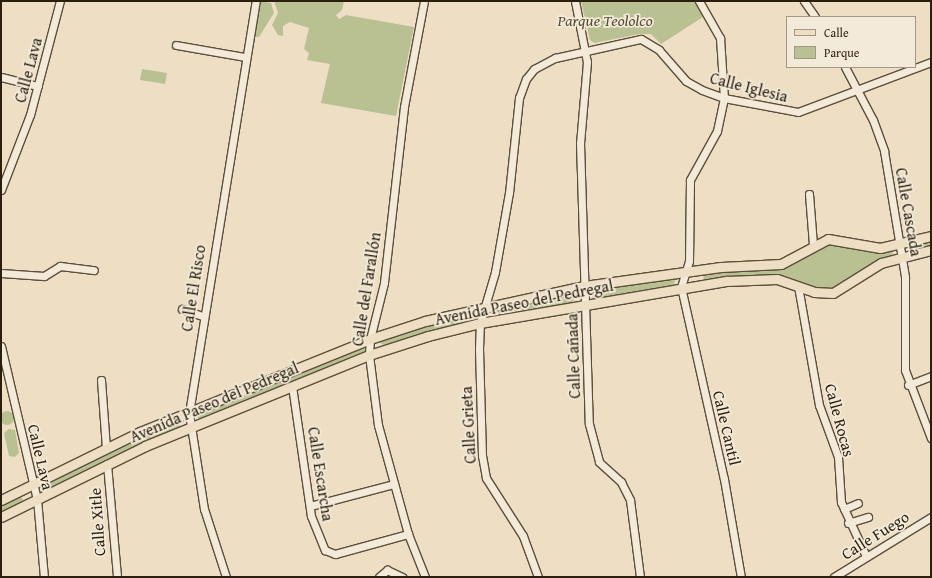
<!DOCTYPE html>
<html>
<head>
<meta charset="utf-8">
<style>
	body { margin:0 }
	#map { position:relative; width:932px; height:578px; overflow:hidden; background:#eddec4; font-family:"Gentium Book Plus",serif }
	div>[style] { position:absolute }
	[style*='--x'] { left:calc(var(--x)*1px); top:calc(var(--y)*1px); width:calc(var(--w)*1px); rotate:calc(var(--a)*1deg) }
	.green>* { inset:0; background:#b9c193 }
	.round { border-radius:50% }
	.roads { filter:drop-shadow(1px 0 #5c4e3a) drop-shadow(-1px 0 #5c4e3a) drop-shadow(0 1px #5c4e3a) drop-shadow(0 -1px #5c4e3a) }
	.minor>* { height:7px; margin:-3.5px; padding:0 3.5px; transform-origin:3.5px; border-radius:3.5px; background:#f3ead9 }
	.major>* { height:9px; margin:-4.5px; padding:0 4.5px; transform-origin:4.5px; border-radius:4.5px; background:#eddec4 }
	span { translate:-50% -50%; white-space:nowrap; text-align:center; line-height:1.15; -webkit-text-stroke:3.5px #f3ead9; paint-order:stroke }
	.park-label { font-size:16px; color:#564f34; font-style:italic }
	.street-label { font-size:16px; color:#2b1e0c }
	.frame { position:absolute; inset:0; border:2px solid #2b1e0c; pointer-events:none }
	.legend { position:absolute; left:786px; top:16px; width:130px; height:52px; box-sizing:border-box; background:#f3ead9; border:1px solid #a39887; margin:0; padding:5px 7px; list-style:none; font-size:12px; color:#2b1e0c }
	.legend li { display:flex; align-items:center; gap:8px; height:20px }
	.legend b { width:20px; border:1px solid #a39887 }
</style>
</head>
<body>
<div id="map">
	<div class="green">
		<i style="clip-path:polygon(261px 1px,271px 3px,274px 13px,259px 37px,254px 37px)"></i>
		<i style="clip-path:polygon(274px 1px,344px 1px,342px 10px,336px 15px,339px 19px,346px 15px,414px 27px,396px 116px,321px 103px,330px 64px,307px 60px,309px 53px,304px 49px,309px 28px,290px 22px,283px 26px,283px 36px,278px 35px,272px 25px,278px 13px)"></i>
		<i style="clip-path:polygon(581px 1px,694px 1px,706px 15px,661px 44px,651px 34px,640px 34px,594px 43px,590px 40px)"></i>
		<i style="clip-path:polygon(142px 69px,167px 73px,165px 84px,140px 80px)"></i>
		<i style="clip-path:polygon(931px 239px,931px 247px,911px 250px,908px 247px)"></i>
		<i style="clip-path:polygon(836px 242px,862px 251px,891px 249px,893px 254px,836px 288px,819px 290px,788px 279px,704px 281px,703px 272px,790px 265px,818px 245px)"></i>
		<i style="clip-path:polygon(669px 277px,675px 280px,674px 286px,596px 300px,591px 295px,597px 289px)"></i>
		<i style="clip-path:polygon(571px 294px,575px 298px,572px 303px,494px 314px,496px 308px)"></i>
		<i style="clip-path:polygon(472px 314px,474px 320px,385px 346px,379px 342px,423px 325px)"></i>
		<i style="clip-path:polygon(362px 346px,366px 351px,360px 356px,199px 419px,197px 417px,198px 413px)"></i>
		<i class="round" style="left:0;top:411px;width:14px;height:14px"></i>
		<i style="clip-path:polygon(177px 422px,181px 427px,47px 490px,43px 487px,44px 483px)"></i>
		<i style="clip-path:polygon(9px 429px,15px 430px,19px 453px,15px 457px,9px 456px,4px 433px)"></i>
		<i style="clip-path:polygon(20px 495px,24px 502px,1px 513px,1px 503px)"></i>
	</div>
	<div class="roads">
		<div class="minor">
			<i style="--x:424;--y:1;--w:108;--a:100.7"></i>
			<i style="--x:404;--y:107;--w:177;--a:96.5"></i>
			<i style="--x:384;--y:283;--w:58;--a:104"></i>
			<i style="--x:370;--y:339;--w:16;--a:94"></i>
			<i style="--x:369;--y:355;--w:71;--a:82.7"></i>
			<i style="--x:378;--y:425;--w:113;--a:74.6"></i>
			<i style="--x:408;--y:534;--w:46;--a:68.4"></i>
			<i style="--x:575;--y:1;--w:62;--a:78.9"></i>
			<i style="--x:587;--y:62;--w:81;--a:94.9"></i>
			<i style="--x:580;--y:143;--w:281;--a:88.2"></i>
			<i style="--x:589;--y:424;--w:39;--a:75"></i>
			<i style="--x:599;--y:462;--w:30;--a:42"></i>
			<i style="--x:621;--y:482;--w:20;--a:63"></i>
			<i style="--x:630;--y:500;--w:78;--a:82.6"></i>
			<i style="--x:699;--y:1;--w:43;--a:60.4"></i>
			<i style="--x:720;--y:38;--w:60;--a:86.2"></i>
			<i style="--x:724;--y:98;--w:34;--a:102"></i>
			<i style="--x:717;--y:131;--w:56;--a:118.9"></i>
			<i style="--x:690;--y:180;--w:81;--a:90.7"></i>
			<i style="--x:689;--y:261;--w:27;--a:107"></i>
			<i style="--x:681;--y:287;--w:197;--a:77.4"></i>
			<i style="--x:724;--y:479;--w:99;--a:80.2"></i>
			<i style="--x:804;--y:1;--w:19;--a:55"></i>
			<i style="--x:176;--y:45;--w:70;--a:9.9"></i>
			<i style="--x:845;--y:67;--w:60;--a:62.2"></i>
			<i style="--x:873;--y:120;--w:33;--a:70"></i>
			<i style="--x:884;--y:151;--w:128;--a:80.5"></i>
			<i style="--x:905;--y:277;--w:93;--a:90"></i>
			<i style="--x:905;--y:370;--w:73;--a:69.1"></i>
			<i style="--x:1;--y:77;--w:38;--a:14"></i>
			<i style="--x:1;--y:190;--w:80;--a:-68.9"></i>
			<i style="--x:30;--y:115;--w:118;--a:-75.3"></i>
			<i style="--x:809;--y:194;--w:51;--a:85.5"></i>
			<i style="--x:1;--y:273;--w:43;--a:4"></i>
			<i style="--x:44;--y:276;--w:19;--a:-32"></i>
			<i style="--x:60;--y:266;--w:34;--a:7"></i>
			<i style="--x:798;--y:286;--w:121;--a:80"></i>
			<i style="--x:819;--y:405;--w:55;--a:69.9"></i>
			<i style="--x:838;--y:457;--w:45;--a:86.2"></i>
			<i style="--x:841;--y:502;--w:60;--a:65.2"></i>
			<i style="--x:182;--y:309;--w:21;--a:19"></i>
			<i style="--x:1;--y:346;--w:157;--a:76.8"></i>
			<i style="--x:37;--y:499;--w:78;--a:84.9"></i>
			<i style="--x:101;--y:380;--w:68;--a:85.8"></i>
			<i style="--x:908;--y:385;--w:25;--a:-21"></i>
			<i style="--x:292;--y:386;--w:131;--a:81.7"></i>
			<i style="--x:311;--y:516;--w:37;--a:68"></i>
			<i style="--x:325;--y:550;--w:11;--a:22"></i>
			<i style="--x:335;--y:554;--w:76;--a:-15.3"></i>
			<i style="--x:107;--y:464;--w:113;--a:84.9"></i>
			<i style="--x:310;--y:506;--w:87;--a:-14.7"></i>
			<i style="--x:844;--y:509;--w:15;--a:-23"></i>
			<i style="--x:848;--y:523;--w:21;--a:-17"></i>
			<i style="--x:226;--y:577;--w:71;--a:-107.9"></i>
			<i style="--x:204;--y:509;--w:97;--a:-98.9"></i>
			<i style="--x:189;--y:413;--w:417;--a:-80.8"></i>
			<i style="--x:379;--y:577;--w:11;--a:-41"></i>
			<i style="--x:387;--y:570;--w:17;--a:25"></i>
			<i style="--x:538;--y:577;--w:44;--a:-110.1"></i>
			<i style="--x:523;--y:536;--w:69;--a:-122.5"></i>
			<i style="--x:486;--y:478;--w:22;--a:-100"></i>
			<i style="--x:482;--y:456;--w:107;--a:-91.6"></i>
			<i style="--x:479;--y:349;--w:26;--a:-88"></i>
			<i style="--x:480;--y:323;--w:53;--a:-73.6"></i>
			<i style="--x:495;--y:272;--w:80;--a:-80"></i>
			<i style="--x:509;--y:193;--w:96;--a:-84"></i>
			<i style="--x:519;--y:98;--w:20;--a:-70"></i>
			<i style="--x:526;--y:79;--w:13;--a:-51"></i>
			<i style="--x:534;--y:69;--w:24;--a:-28"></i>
			<i style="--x:555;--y:58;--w:88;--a:-12.5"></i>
			<i style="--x:641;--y:39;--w:21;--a:31"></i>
			<i style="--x:659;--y:50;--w:41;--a:48.9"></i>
			<i style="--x:686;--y:81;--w:18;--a:29"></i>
			<i style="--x:702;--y:90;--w:23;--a:20"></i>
			<i style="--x:724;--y:98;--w:75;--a:10.7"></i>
			<i style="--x:798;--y:112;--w:142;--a:-20.6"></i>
			<i style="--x:834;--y:577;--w:114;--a:-31.7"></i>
		</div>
		<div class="major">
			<i style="--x:1;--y:500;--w:155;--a:-26.1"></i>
			<i style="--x:140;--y:432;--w:248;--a:-22"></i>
			<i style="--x:370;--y:339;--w:58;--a:-18.1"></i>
			<i style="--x:425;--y:321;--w:163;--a:-12.4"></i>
			<i style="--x:584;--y:286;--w:138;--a:-7.9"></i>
			<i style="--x:721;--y:267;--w:60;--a:-2.9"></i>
			<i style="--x:781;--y:264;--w:53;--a:-28"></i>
			<i style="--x:828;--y:239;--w:53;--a:9.8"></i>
			<i style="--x:880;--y:248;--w:52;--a:-13.2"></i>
			<i style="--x:1;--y:517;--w:161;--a:-26.2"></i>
			<i style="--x:145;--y:446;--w:242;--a:-22.1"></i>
			<i style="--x:369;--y:355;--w:62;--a:-17.9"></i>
			<i style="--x:428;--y:336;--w:54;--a:-14"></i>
			<i style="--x:480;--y:323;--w:251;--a:-9.7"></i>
			<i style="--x:727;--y:281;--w:50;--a:-2.3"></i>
			<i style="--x:777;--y:279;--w:39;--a:19"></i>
			<i style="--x:814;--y:292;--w:19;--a:3"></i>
			<i style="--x:833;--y:293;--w:57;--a:-32"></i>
			<i style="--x:881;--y:263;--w:52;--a:-14.6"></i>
		</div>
	</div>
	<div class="park-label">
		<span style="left:605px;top:20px">Parque Teololco</span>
	</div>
	<div class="street-label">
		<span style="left:28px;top:70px;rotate:-75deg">Calle Lava</span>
		<span style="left:749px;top:87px;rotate:14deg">Calle Iglesia</span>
		<span style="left:909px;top:212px;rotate:80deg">Calle Cascada</span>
		<span style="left:193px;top:288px;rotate:-81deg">Calle El Risco</span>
		<span style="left:366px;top:289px;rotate:-81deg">Calle del Farallón</span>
		<span style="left:524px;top:302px;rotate:-11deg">Avenida Paseo del Pedregal</span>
		<span style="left:573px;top:356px;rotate:-92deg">Calle Cañada</span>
		<span style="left:214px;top:402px;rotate:-23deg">Avenida Paseo del Pedregal</span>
		<span style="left:840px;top:420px;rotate:75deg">Calle Rocas</span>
		<span style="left:468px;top:425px;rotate:-93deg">Calle Grieta</span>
		<span style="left:727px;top:428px;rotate:77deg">Calle Cantil</span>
		<span style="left:41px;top:457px;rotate:77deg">Calle Lava</span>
		<span style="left:321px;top:474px;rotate:81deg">Calle Escarcha</span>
		<span style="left:97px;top:522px;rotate:-94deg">Calle Xitle</span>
		<span style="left:875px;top:535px;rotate:-32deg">Calle Fuego</span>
	</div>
	<div class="frame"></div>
	<ul class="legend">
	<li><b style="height:5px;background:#eddec4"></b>Calle</li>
	<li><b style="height:11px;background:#b9c193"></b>Parque</li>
	</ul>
</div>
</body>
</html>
